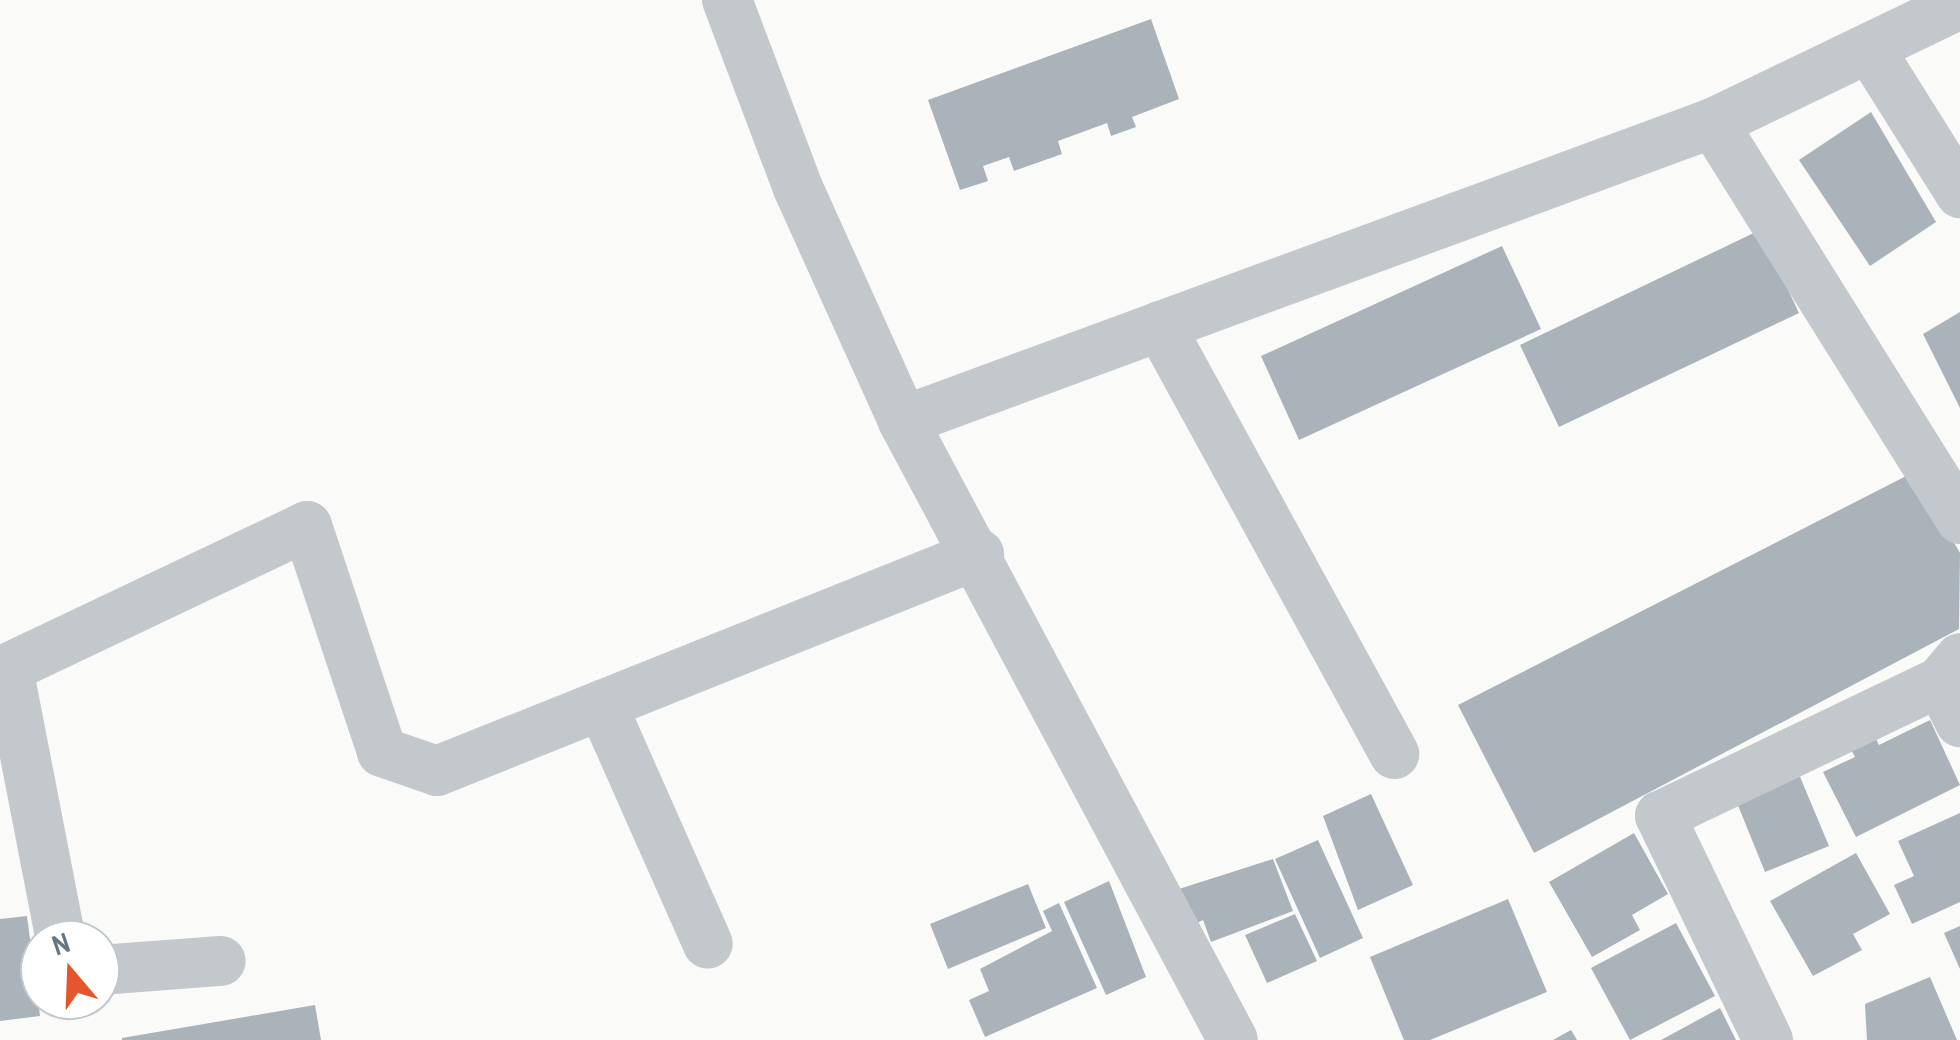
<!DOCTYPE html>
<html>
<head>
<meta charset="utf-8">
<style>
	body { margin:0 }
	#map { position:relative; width:1960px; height:1040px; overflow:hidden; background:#fafaf8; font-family:"Archivo Narrow",sans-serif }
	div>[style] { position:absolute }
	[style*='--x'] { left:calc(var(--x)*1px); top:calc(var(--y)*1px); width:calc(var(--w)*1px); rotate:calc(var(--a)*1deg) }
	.building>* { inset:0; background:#aab3b9 }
	.street>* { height:50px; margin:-25px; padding:0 25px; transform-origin:25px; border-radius:25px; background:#c3c8cc }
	span { translate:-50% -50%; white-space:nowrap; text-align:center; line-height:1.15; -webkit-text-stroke:10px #fff; paint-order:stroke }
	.north { position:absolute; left:20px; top:920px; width:100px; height:100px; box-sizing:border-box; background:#fff; border:2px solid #c1c8cd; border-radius:50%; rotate:341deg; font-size:28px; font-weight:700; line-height:40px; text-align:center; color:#657683 }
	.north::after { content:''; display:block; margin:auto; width:35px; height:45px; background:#e4572e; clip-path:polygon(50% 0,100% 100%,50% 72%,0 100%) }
</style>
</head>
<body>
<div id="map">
	<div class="building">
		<i style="clip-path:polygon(1151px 19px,1179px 99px,1132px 117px,1136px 127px,1111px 136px,1107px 123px,1058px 141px,1062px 154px,1014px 171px,1009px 157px,983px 166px,988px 181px,960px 190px,928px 100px)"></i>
		<i style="clip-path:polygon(1871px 112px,1936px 222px,1870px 266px,1799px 160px)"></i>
		<i style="clip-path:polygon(1760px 230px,1799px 313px,1559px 427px,1520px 345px)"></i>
		<i style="clip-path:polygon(1502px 246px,1541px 329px,1299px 440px,1261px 356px)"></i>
		<i style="clip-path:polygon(1960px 312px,1960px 408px,1923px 334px)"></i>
		<i style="clip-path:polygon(1914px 472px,1960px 553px,1959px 629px,1534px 853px,1458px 705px)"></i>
		<i style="clip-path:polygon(1930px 720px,1960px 785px,1856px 837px,1823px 772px,1855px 757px,1849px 746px,1873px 733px,1879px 745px)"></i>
		<i style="clip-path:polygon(1798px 772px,1829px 846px,1765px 872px,1735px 798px)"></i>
		<i style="clip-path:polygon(1371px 794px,1413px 885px,1358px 910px,1323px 816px)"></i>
		<i style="clip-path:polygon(1960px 813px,1960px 902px,1912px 924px,1894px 885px,1914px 876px,1898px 841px)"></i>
		<i style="clip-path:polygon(1634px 833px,1668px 894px,1632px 915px,1640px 930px,1592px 957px,1549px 882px)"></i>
		<i style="clip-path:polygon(1318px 840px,1363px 938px,1320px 958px,1275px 859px)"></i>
		<i style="clip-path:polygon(1856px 853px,1890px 914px,1853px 934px,1862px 950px,1813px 976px,1770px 901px)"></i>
		<i style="clip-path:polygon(1273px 859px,1293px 911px,1211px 942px,1203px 920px,1193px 925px,1179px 889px)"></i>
		<i style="clip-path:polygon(1109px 881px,1146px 977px,1106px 995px,1064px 902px)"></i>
		<i style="clip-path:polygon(1028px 884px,1046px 928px,948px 969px,930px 924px)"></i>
		<i style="clip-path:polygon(1508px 899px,1547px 992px,1430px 1040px,1404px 1040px,1370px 957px)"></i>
		<i style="clip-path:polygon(1059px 903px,1097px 988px,985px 1037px,969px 1000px,989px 991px,980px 969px,1052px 931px,1043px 911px)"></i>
		<i style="clip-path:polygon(1295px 914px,1317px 961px,1267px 983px,1245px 935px)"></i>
		<i style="clip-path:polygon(27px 916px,40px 1016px,0 1021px,0 919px)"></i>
		<i style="clip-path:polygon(1676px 923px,1715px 996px,1630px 1040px,1591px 968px)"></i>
		<i style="clip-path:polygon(1960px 926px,1960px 969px,1944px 933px)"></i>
		<i style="clip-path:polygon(1930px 977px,1957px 1040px,1867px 1040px,1865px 1004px)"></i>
		<i style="clip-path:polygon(315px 1005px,321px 1040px,122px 1040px,122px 1038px)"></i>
		<i style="clip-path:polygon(1720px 1008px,1736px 1040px,1661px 1040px)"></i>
		<i style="clip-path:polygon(1571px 1030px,1577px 1040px,1553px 1040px)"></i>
	</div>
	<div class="street">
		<i style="--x:727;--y:0;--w:201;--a:69.3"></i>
		<i style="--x:798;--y:188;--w:256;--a:65.7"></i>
		<i style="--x:903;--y:421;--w:701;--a:61.94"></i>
		<i style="--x:1871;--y:51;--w:168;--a:57.9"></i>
		<i style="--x:1713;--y:123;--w:467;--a:58"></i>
		<i style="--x:1160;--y:326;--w:488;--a:61.3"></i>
		<i style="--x:903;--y:421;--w:863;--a:-20.2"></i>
		<i style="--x:1713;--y:123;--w:274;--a:-25.7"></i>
		<i style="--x:8;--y:668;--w:277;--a:79"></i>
		<i style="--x:0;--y:672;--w:340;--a:-25.4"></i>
		<i style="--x:307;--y:526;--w:238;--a:71.6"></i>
		<i style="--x:382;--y:752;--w:58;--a:19.1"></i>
		<i style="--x:437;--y:771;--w:584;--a:-21.82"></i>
		<i style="--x:1940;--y:682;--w:45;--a:63.4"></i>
		<i style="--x:602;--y:705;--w:261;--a:66.1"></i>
		<i style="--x:100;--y:970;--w:121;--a:-4.3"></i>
		<i style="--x:1768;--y:1040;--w:249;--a:-115.7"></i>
		<i style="--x:1660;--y:816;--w:310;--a:-25.6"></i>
		<i style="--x:1940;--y:682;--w:31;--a:-50"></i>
	</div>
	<div class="north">N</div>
</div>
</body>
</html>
